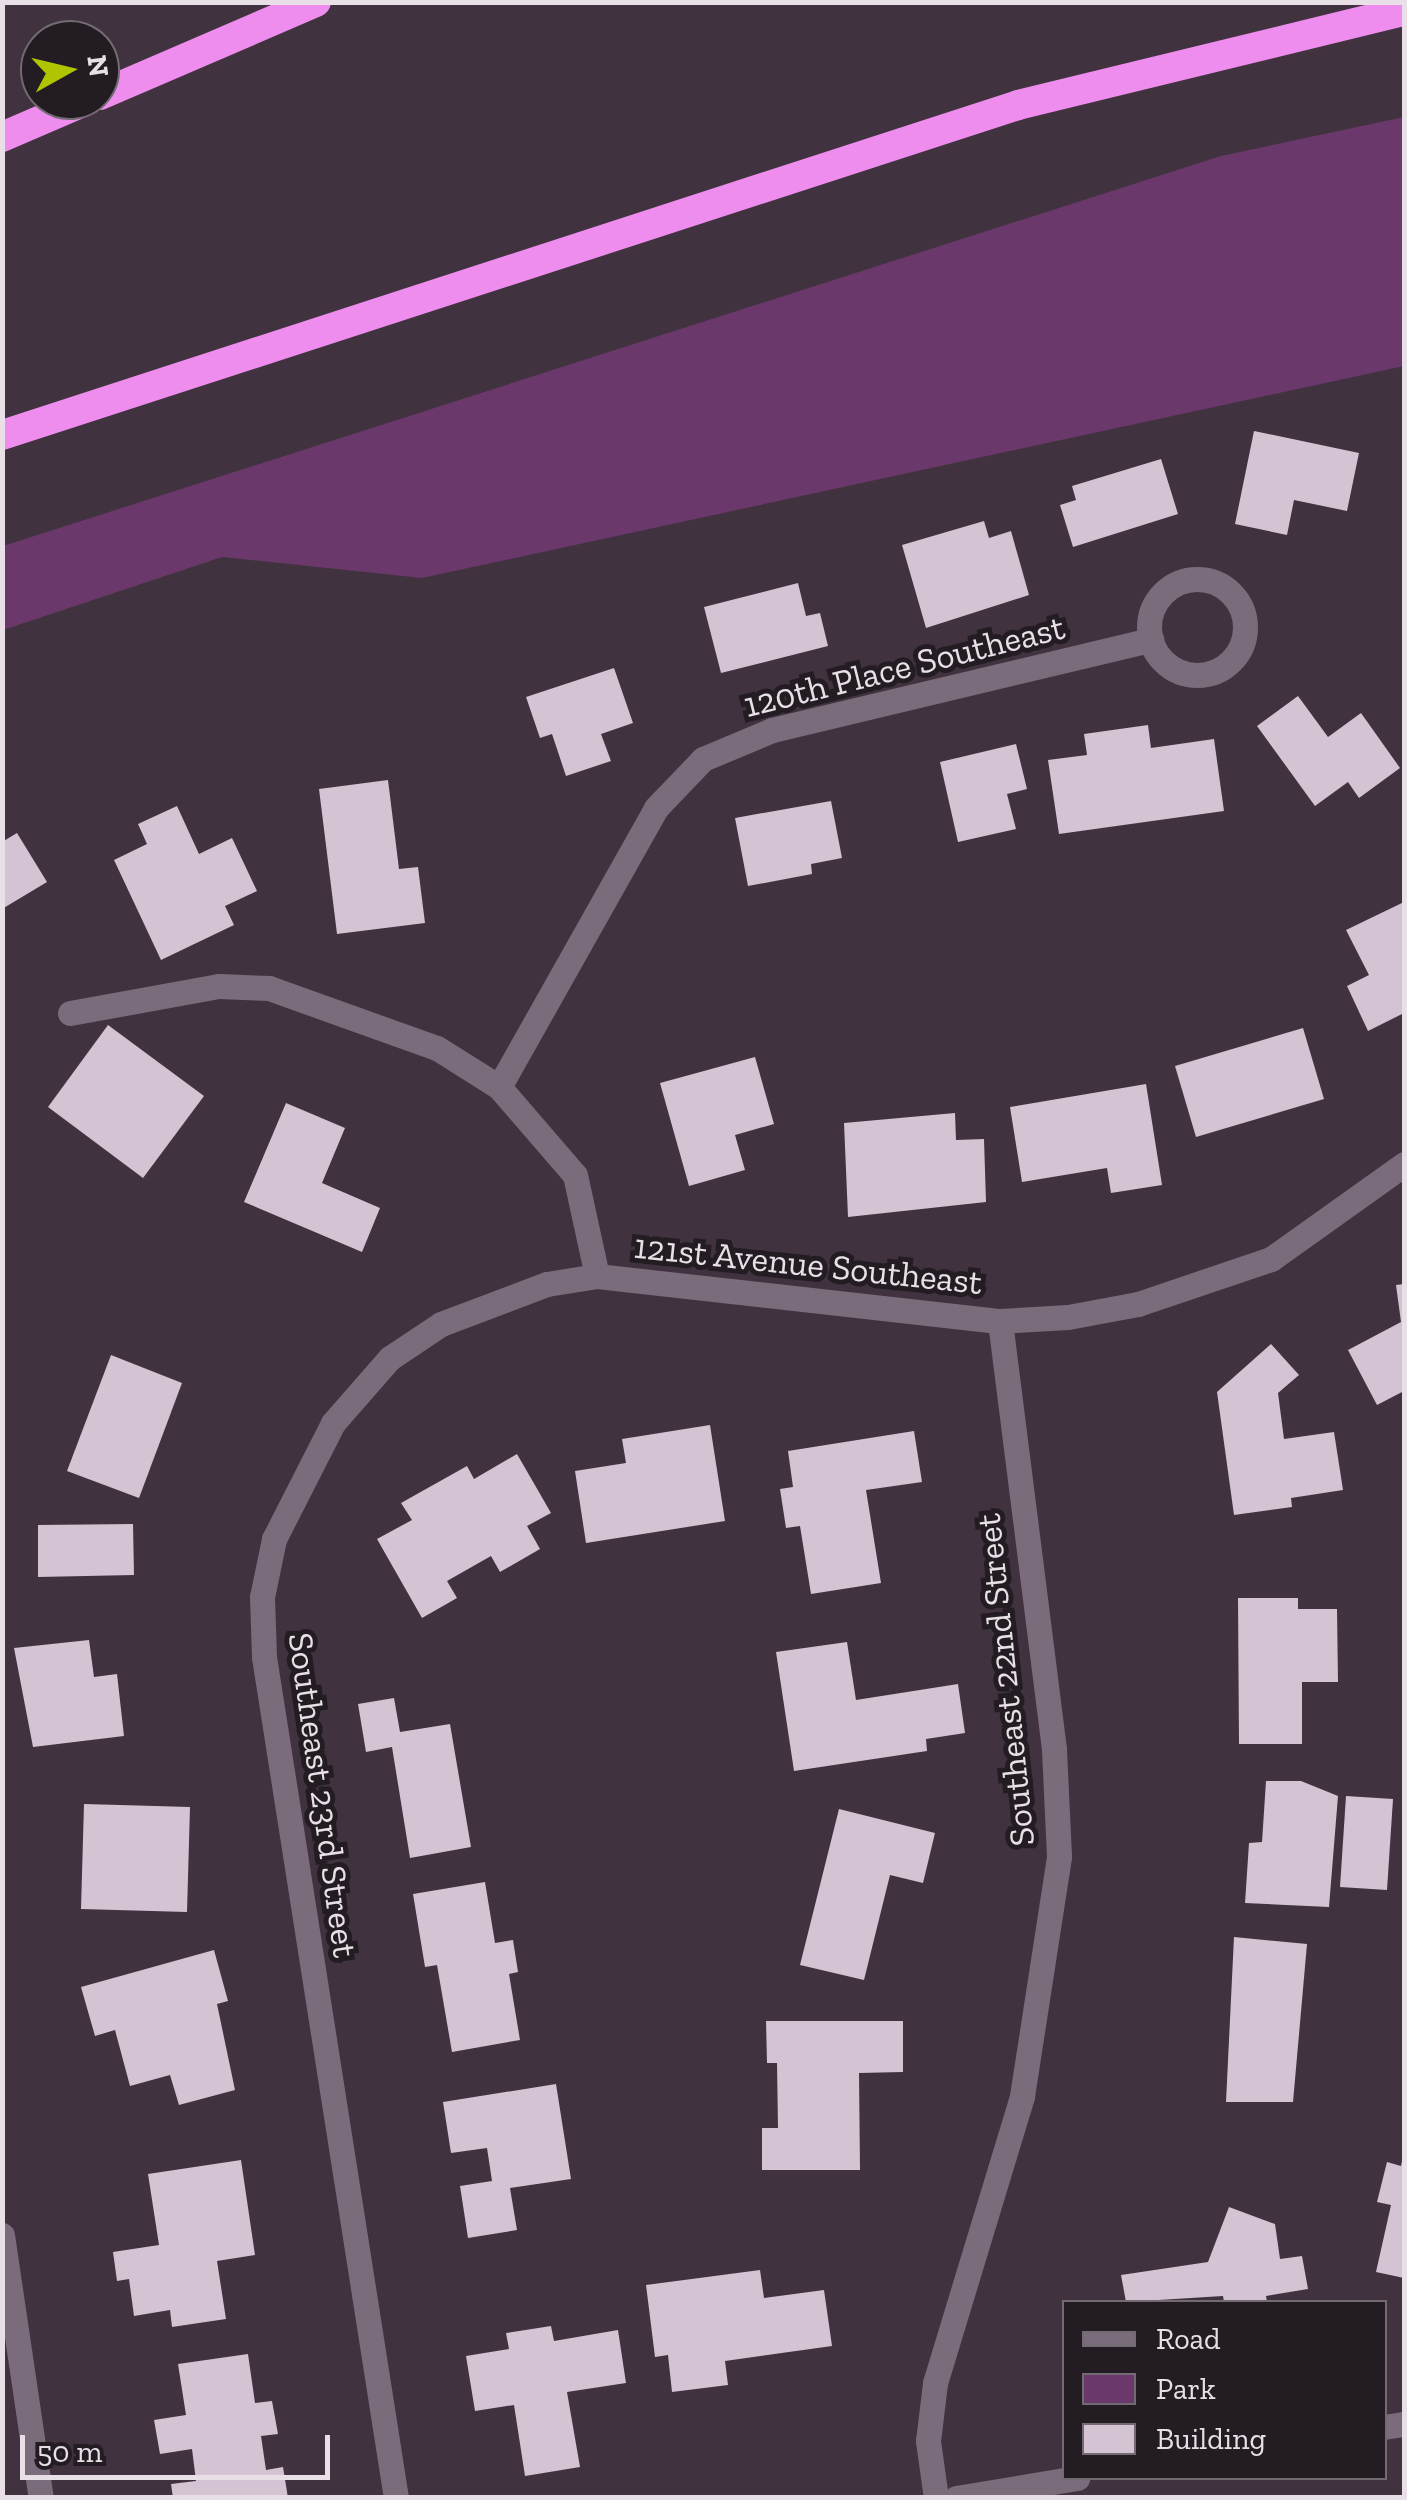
<!DOCTYPE html>
<html>
<head>
<meta charset="utf-8">
<style>
	body { margin:0 }
	#map { position:relative; width:1407px; height:2500px; overflow:hidden; background:#40333f; font-family:"Zilla Slab",serif }
	div>[style] { position:absolute }
	[style*='--x'] { left:calc(var(--x)*1px); top:calc(var(--y)*1px); width:calc(var(--w)*1px); rotate:calc(var(--a)*1deg) }
	.green>* { inset:0; background:#6a386a }
	.building>* { inset:0; background:#d4c3d3 }
	.street>* { height:25px; margin:-12.5px; padding:0 12.5px; transform-origin:12.5px; border-radius:12.5px; background:#7a6c7a }
	.street>.ring { margin:-12.5px; padding:0; box-sizing:content-box; background:none; border:25px solid #7a6c7a; border-radius:50% }
	.highway>* { height:30px; margin:-15px; padding:0 15px; transform-origin:15px; border-radius:15px; background:#ee8ded }
	span { translate:-50% -50%; white-space:nowrap; text-align:center; line-height:1.15; -webkit-text-stroke:10px #231d23; paint-order:stroke }
	.street-label { font-size:35px; color:#e8dfe7 }
	.frame { position:absolute; inset:0; border:5px solid #e8dfe7; pointer-events:none }
	.legend { position:absolute; left:1062px; top:2300px; width:325px; height:180px; box-sizing:border-box; background:#231d23; border:2px solid #726b71; margin:0; padding:12px 18px; list-style:none; font-size:30px; color:#e8dfe7 }
	.legend li { display:flex; align-items:center; gap:20px; height:50px }
	.legend b { width:50px; border:2px solid #726b71 }
	.north { position:absolute; left:20px; top:20px; width:100px; height:100px; box-sizing:border-box; background:#231d23; border:2px solid #726b71; border-radius:50%; rotate:82deg; font-size:28px; font-weight:700; line-height:40px; text-align:center; color:#e8dfe7 }
	.north::after { content:''; display:block; margin:auto; width:35px; height:45px; background:#b0c501; clip-path:polygon(50% 0,100% 100%,50% 72%,0 100%) }
	.scale { position:absolute; left:20px; top:2435px; width:310px; height:45px; box-sizing:border-box; border:5px solid #e8dfe7; border-top:0; padding-left:12px; font-size:30px; line-height:35px; white-space:nowrap; color:#e8dfe7; -webkit-text-stroke:8px #231d23; paint-order:stroke }
</style>
</head>
<body>
<div id="map">
	<div class="green">
		<i style="clip-path:polygon(1404px 117px,1404px 366px,422px 578px,222px 557px,3px 630px,3px 546px,1221px 156px)"></i>
	</div>
	<div class="building">
		<i style="clip-path:polygon(1254px 431px,1359px 453px,1347px 511px,1294px 500px,1287px 535px,1235px 524px)"></i>
		<i style="clip-path:polygon(1161px 459px,1178px 514px,1073px 547px,1060px 505px,1076px 500px,1072px 486px)"></i>
		<i style="clip-path:polygon(984px 521px,989px 538px,1011px 531px,1029px 595px,926px 628px,902px 545px)"></i>
		<i style="clip-path:polygon(798px 583px,806px 616px,820px 613px,828px 646px,721px 673px,704px 607px)"></i>
		<i style="clip-path:polygon(614px 668px,633px 723px,601px 734px,611px 761px,566px 776px,552px 734px,540px 738px,526px 697px)"></i>
		<i style="clip-path:polygon(1298px 696px,1328px 737px,1361px 713px,1400px 768px,1359px 798px,1348px 782px,1315px 806px,1257px 726px)"></i>
		<i style="clip-path:polygon(1148px 725px,1151px 748px,1214px 739px,1224px 811px,1059px 834px,1048px 760px,1087px 755px,1084px 734px)"></i>
		<i style="clip-path:polygon(1016px 744px,1027px 789px,1007px 794px,1016px 829px,958px 842px,940px 762px)"></i>
		<i style="clip-path:polygon(388px 780px,399px 869px,418px 867px,425px 923px,337px 934px,319px 789px)"></i>
		<i style="clip-path:polygon(831px 801px,842px 858px,811px 864px,812px 874px,748px 886px,735px 818px)"></i>
		<i style="clip-path:polygon(177px 806px,199px 854px,232px 838px,257px 891px,225px 906px,234px 925px,161px 960px,114px 860px,147px 844px,138px 824px)"></i>
		<i style="clip-path:polygon(17px 833px,47px 882px,2px 909px,2px 842px)"></i>
		<i style="clip-path:polygon(1404px 902px,1404px 1013px,1368px 1031px,1347px 986px,1369px 975px,1346px 930px)"></i>
		<i style="clip-path:polygon(108px 1025px,204px 1096px,143px 1178px,48px 1107px)"></i>
		<i style="clip-path:polygon(1303px 1028px,1324px 1099px,1196px 1137px,1175px 1066px)"></i>
		<i style="clip-path:polygon(755px 1057px,774px 1124px,735px 1135px,745px 1170px,689px 1186px,660px 1083px)"></i>
		<i style="clip-path:polygon(1146px 1084px,1162px 1185px,1111px 1193px,1107px 1168px,1022px 1182px,1010px 1107px)"></i>
		<i style="clip-path:polygon(286px 1103px,345px 1128px,322px 1183px,380px 1208px,362px 1252px,244px 1202px)"></i>
		<i style="clip-path:polygon(955px 1113px,956px 1140px,984px 1139px,986px 1202px,848px 1217px,844px 1123px)"></i>
		<i style="clip-path:polygon(1404px 1284px,1404px 1391px,1377px 1405px,1348px 1350px,1401px 1322px,1396px 1285px)"></i>
		<i style="clip-path:polygon(1271px 1344px,1299px 1375px,1278px 1393px,1284px 1439px,1334px 1432px,1343px 1490px,1291px 1498px,1292px 1507px,1234px 1515px,1217px 1392px)"></i>
		<i style="clip-path:polygon(111px 1355px,182px 1383px,139px 1498px,67px 1471px)"></i>
		<i style="clip-path:polygon(710px 1425px,725px 1521px,586px 1543px,575px 1471px,626px 1463px,622px 1439px)"></i>
		<i style="clip-path:polygon(914px 1431px,922px 1482px,866px 1490px,881px 1583px,811px 1594px,800px 1526px,786px 1528px,780px 1489px,793px 1487px,788px 1451px)"></i>
		<i style="clip-path:polygon(517px 1454px,551px 1513px,527px 1526px,540px 1549px,500px 1572px,491px 1556px,447px 1581px,457px 1598px,422px 1618px,377px 1539px,412px 1520px,401px 1503px,467px 1466px,474px 1479px)"></i>
		<i style="clip-path:polygon(133px 1524px,134px 1575px,38px 1577px,38px 1525px)"></i>
		<i style="clip-path:polygon(1238px 1598px,1298px 1598px,1298px 1609px,1337px 1609px,1338px 1682px,1302px 1682px,1302px 1744px,1239px 1744px)"></i>
		<i style="clip-path:polygon(89px 1640px,94px 1677px,117px 1674px,124px 1736px,33px 1747px,14px 1648px)"></i>
		<i style="clip-path:polygon(847px 1642px,856px 1700px,958px 1684px,965px 1733px,926px 1739px,927px 1751px,794px 1771px,776px 1652px)"></i>
		<i style="clip-path:polygon(394px 1698px,400px 1732px,450px 1724px,471px 1847px,410px 1858px,392px 1747px,366px 1752px,358px 1704px)"></i>
		<i style="clip-path:polygon(1266px 1781px,1301px 1781px,1338px 1796px,1329px 1907px,1245px 1903px,1249px 1843px,1262px 1842px)"></i>
		<i style="clip-path:polygon(1346px 1796px,1393px 1799px,1387px 1890px,1340px 1887px)"></i>
		<i style="clip-path:polygon(84px 1804px,190px 1807px,187px 1912px,81px 1909px)"></i>
		<i style="clip-path:polygon(839px 1809px,935px 1833px,923px 1883px,890px 1875px,864px 1980px,800px 1965px)"></i>
		<i style="clip-path:polygon(485px 1882px,495px 1943px,513px 1940px,518px 1972px,509px 1974px,520px 2040px,452px 2052px,437px 1965px,425px 1967px,413px 1894px)"></i>
		<i style="clip-path:polygon(1234px 1937px,1307px 1944px,1293px 2102px,1226px 2102px)"></i>
		<i style="clip-path:polygon(214px 1950px,228px 2001px,217px 2004px,235px 2090px,179px 2105px,170px 2075px,130px 2086px,115px 2030px,95px 2036px,81px 1987px)"></i>
		<i style="clip-path:polygon(766px 2021px,903px 2021px,903px 2072px,859px 2073px,860px 2170px,762px 2170px,762px 2128px,778px 2128px,777px 2063px,767px 2063px)"></i>
		<i style="clip-path:polygon(556px 2084px,571px 2179px,510px 2188px,517px 2230px,468px 2238px,460px 2186px,492px 2181px,487px 2148px,451px 2153px,443px 2102px)"></i>
		<i style="clip-path:polygon(1403px 2156px,1404px 2157px,1404px 2278px,1376px 2272px,1391px 2205px,1377px 2202px,1387px 2162px,1401px 2166px)"></i>
		<i style="clip-path:polygon(241px 2160px,255px 2255px,217px 2261px,226px 2319px,172px 2327px,170px 2310px,134px 2316px,129px 2279px,117px 2281px,113px 2252px,159px 2245px,148px 2174px)"></i>
		<i style="clip-path:polygon(1229px 2207px,1275px 2224px,1280px 2259px,1302px 2256px,1308px 2289px,1266px 2296px,1267px 2302px,1224px 2302px,1223px 2296px,1126px 2302px,1121px 2275px,1208px 2262px)"></i>
		<i style="clip-path:polygon(760px 2270px,764px 2298px,824px 2290px,832px 2346px,725px 2361px,728px 2385px,672px 2392px,668px 2355px,655px 2357px,646px 2285px)"></i>
		<i style="clip-path:polygon(551px 2326px,554px 2341px,618px 2330px,626px 2383px,567px 2392px,580px 2467px,525px 2476px,514px 2405px,475px 2411px,466px 2356px,509px 2349px,506px 2333px)"></i>
		<i style="clip-path:polygon(248px 2354px,255px 2403px,272px 2401px,278px 2434px,261px 2436px,266px 2470px,283px 2467px,288px 2498px,173px 2498px,171px 2484px,196px 2481px,192px 2449px,160px 2454px,154px 2420px,186px 2415px,178px 2364px)"></i>
	</div>
	<div class="street">
		<i class="ring" style="left:1149px;top:579px;width:71px;height:71px"></i>
		<i style="--x:70;--y:1013;--w:151;--a:-10.3"></i>
		<i style="--x:219;--y:986;--w:50;--a:2.3"></i>
		<i style="--x:269;--y:988;--w:178;--a:19.7"></i>
		<i style="--x:437;--y:1048;--w:73;--a:32.2"></i>
		<i style="--x:499;--y:1087;--w:116;--a:49.2"></i>
		<i style="--x:575;--y:1175;--w:103;--a:77.7"></i>
		<i style="--x:499;--y:1087;--w:320;--a:-60.6"></i>
		<i style="--x:656;--y:808;--w:68;--a:-46.2"></i>
		<i style="--x:703;--y:759;--w:75;--a:-22.8"></i>
		<i style="--x:772;--y:730;--w:390;--a:-13.4"></i>
		<i style="--x:2;--y:2235;--w:266;--a:81.6"></i>
		<i style="--x:1384;--y:2427;--w:20;--a:-9"></i>
		<i style="--x:396;--y:2498;--w:851;--a:-98.92"></i>
		<i style="--x:264;--y:1657;--w:60;--a:-91.9"></i>
		<i style="--x:262;--y:1597;--w:59;--a:-78.3"></i>
		<i style="--x:274;--y:1539;--w:130;--a:-63"></i>
		<i style="--x:333;--y:1423;--w:86;--a:-48.8"></i>
		<i style="--x:390;--y:1358;--w:61;--a:-33.7"></i>
		<i style="--x:441;--y:1324;--w:113;--a:-20.7"></i>
		<i style="--x:547;--y:1284;--w:51;--a:-9.1"></i>
		<i style="--x:597;--y:1276;--w:406;--a:6.4"></i>
		<i style="--x:1000;--y:1321;--w:68;--a:-3.4"></i>
		<i style="--x:1068;--y:1317;--w:71;--a:-10.5"></i>
		<i style="--x:1138;--y:1304;--w:140;--a:-18.7"></i>
		<i style="--x:1271;--y:1259;--w:163;--a:-35.5"></i>
		<i style="--x:936;--y:2498;--w:58;--a:-98"></i>
		<i style="--x:928;--y:2441;--w:58;--a:-83.1"></i>
		<i style="--x:935;--y:2383;--w:300;--a:-73.1"></i>
		<i style="--x:1022;--y:2096;--w:243;--a:-81.2"></i>
		<i style="--x:1059;--y:1856;--w:107;--a:-92.7"></i>
		<i style="--x:1054;--y:1749;--w:431;--a:-97.2"></i>
		<i style="--x:956;--y:2498;--w:123;--a:-9.4"></i>
	</div>
	<div class="highway">
		<i style="--x:100;--y:95;--w:235;--a:-23.3"></i>
		<i style="--x:2;--y:137;--w:94;--a:-23.3"></i>
		<i style="--x:2;--y:435;--w:1068;--a:-17.99"></i>
		<i style="--x:1018;--y:105;--w:397;--a:-13.7"></i>
	</div>
	<div class="street-label">
		<span style="left:904px;top:666px;rotate:-14deg">120th Place Southeast</span>
		<span style="left:808px;top:1264px;rotate:6deg">121st Avenue Southeast</span>
		<span style="left:1005px;top:1680px;rotate:-96deg">Southeast 22nd Street</span>
		<span style="left:323px;top:1795px;rotate:82deg">Southeast 23rd Street</span>
	</div>
	<div class="frame"></div>
	<ul class="legend">
	<li><b style="height:12px;background:#7a6c7a"></b>Road</li>
	<li><b style="height:28px;background:#6a386a"></b>Park</li>
	<li><b style="height:28px;background:#d4c3d3"></b>Building</li>
	</ul>
	<div class="north">N</div>
	<div class="scale">50 m</div>
</div>
</body>
</html>
